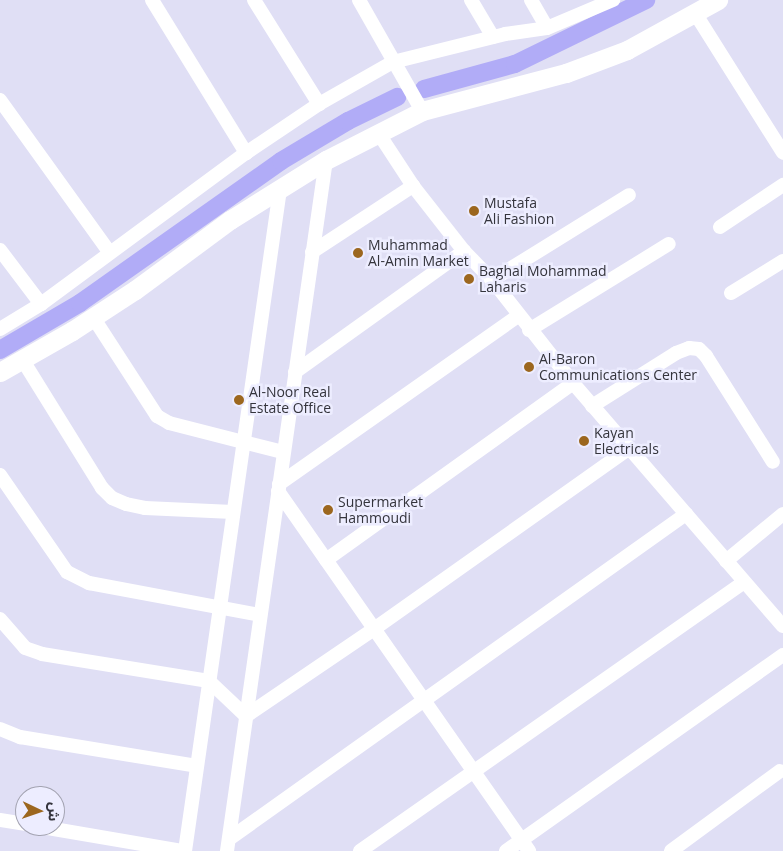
<!DOCTYPE html>
<html>
<head>
<meta charset="utf-8">
<style>
	body { margin:0 }
	#map { position:relative; width:783px; height:851px; overflow:hidden; background:#e0dff5; font-family:"Open Sans","Noto Sans Arabic",sans-serif }
	div>[style] { position:absolute }
	[style*='--x'] { left:calc(var(--x)*1px); top:calc(var(--y)*1px); width:calc(var(--w)*1px); rotate:calc(var(--a)*1deg) }
	.canal>* { height:18px; margin:-9px; padding:0 9px; transform-origin:9px; border-radius:9px; background:#b1acf7 }
	.street>* { height:14px; margin:-7px; padding:0 7px; transform-origin:7px; border-radius:7px; background:#fff }
	.secondary>* { height:19px; margin:-9.5px; padding:0 9.5px; transform-origin:9.5px; border-radius:9.5px; background:#fff }
	.dots>* { width:14px; height:14px; translate:-50% -50%; box-sizing:border-box; border:2px solid #ededff; border-radius:50% }
	span { translate:-50% -50%; white-space:nowrap; text-align:center; line-height:1.15; -webkit-text-stroke:5px #ededff; paint-order:stroke }
	.poi-label { font-size:14px; color:#34343c }
	.left { translate:0 -50%; text-align:left }
	.north { position:absolute; left:15px; top:786px; width:50px; height:50px; box-sizing:border-box; background:#ededff; border:1px solid #a3a3b1; border-radius:50%; rotate:93deg; font-size:14px; font-weight:700; line-height:20px; text-align:center; color:#34343c }
	.north::after { content:''; display:block; margin:auto; width:18px; height:22px; background:#9c671f; clip-path:polygon(50% 0,100% 100%,50% 72%,0 100%) }
</style>
</head>
<body>
<div id="map">
	<div class="canal">
		<i style="--x:424;--y:89;--w:94;--a:-15.4"></i>
		<i style="--x:515;--y:64;--w:146;--a:-26"></i>
		<i style="--x:0;--y:350;--w:93;--a:-30.4"></i>
		<i style="--x:80;--y:303;--w:246;--a:-35.2"></i>
		<i style="--x:281;--y:161;--w:78;--a:-30.8"></i>
		<i style="--x:348;--y:121;--w:55;--a:-26.1"></i>
	</div>
	<div class="street">
		<i style="--x:152;--y:0;--w:180;--a:58.4"></i>
		<i style="--x:254;--y:0;--w:123;--a:58"></i>
		<i style="--x:359;--y:0;--w:128;--a:60.4"></i>
		<i style="--x:471;--y:0;--w:43;--a:59.3"></i>
		<i style="--x:531;--y:0;--w:32;--a:60"></i>
		<i style="--x:695;--y:13;--w:165;--a:57.8"></i>
		<i style="--x:0;--y:100;--w:188;--a:54.3"></i>
		<i style="--x:379;--y:134;--w:62;--a:56.8"></i>
		<i style="--x:413;--y:186;--w:83;--a:51.9"></i>
		<i style="--x:464;--y:251;--w:40;--a:46"></i>
		<i style="--x:492;--y:280;--w:131;--a:51.8"></i>
		<i style="--x:573;--y:383;--w:321;--a:49.2"></i>
		<i style="--x:720;--y:227;--w:76;--a:-33.7"></i>
		<i style="--x:0;--y:250;--w:68;--a:52.8"></i>
		<i style="--x:312;--y:252;--w:121;--a:-33.2"></i>
		<i style="--x:492;--y:280;--w:161;--a:-31.8"></i>
		<i style="--x:731;--y:293;--w:61;--a:-31.6"></i>
		<i style="--x:93;--y:317;--w:118;--a:57.1"></i>
		<i style="--x:157;--y:416;--w:14;--a:30"></i>
		<i style="--x:169;--y:423;--w:118;--a:14.3"></i>
		<i style="--x:0;--y:329;--w:48;--a:-31.4"></i>
		<i style="--x:41;--y:304;--w:255;--a:-36.4"></i>
		<i style="--x:246;--y:153;--w:88;--a:-33.9"></i>
		<i style="--x:319;--y:104;--w:85;--a:-29.6"></i>
		<i style="--x:393;--y:62;--w:115;--a:-14"></i>
		<i style="--x:505;--y:34;--w:42;--a:-8.1"></i>
		<i style="--x:547;--y:28;--w:72;--a:-23"></i>
		<i style="--x:529;--y:330;--w:164;--a:-31.6"></i>
		<i style="--x:22;--y:359;--w:152;--a:58.2"></i>
		<i style="--x:102;--y:488;--w:14;--a:45"></i>
		<i style="--x:112;--y:498;--w:15;--a:23"></i>
		<i style="--x:126;--y:504;--w:19;--a:12"></i>
		<i style="--x:145;--y:508;--w:88;--a:2.6"></i>
		<i style="--x:295;--y:372;--w:208;--a:-35.6"></i>
		<i style="--x:592;--y:406;--w:99;--a:-32.2"></i>
		<i style="--x:676;--y:353;--w:14;--a:-21"></i>
		<i style="--x:689;--y:348;--w:10;--a:6"></i>
		<i style="--x:699;--y:349;--w:10;--a:45"></i>
		<i style="--x:706;--y:356;--w:125;--a:57.7"></i>
		<i style="--x:0;--y:475;--w:118;--a:55.4"></i>
		<i style="--x:67;--y:572;--w:25;--a:27"></i>
		<i style="--x:89;--y:583;--w:174;--a:10.6"></i>
		<i style="--x:279;--y:484;--w:292;--a:-35.1"></i>
		<i style="--x:278;--y:491;--w:439;--a:55.1"></i>
		<i style="--x:326;--y:560;--w:304;--a:-35.6"></i>
		<i style="--x:726;--y:561;--w:74;--a:-39.5"></i>
		<i style="--x:0;--y:619;--w:38;--a:49"></i>
		<i style="--x:25;--y:648;--w:18;--a:19"></i>
		<i style="--x:42;--y:654;--w:169;--a:9.2"></i>
		<i style="--x:209;--y:681;--w:51;--a:43.4"></i>
		<i style="--x:246;--y:716;--w:155;--a:-34.2"></i>
		<i style="--x:374;--y:629;--w:311;--a:-35.3"></i>
		<i style="--x:0;--y:729;--w:22;--a:22"></i>
		<i style="--x:20;--y:737;--w:179;--a:9.3"></i>
		<i style="--x:0;--y:820;--w:25;--a:9"></i>
		<i style="--x:36;--y:826;--w:148;--a:9.7"></i>
		<i style="--x:229;--y:839;--w:561;--a:-35.42"></i>
		<i style="--x:185;--y:851;--w:669;--a:-81.83"></i>
		<i style="--x:227;--y:851;--w:698;--a:-81.85"></i>
		<i style="--x:360;--y:851;--w:469;--a:-35"></i>
		<i style="--x:506;--y:851;--w:339;--a:-35.3"></i>
		<i style="--x:671;--y:851;--w:135;--a:-36.3"></i>
	</div>
	<div class="secondary">
		<i style="--x:0;--y:372;--w:83;--a:-29.7"></i>
		<i style="--x:72;--y:331;--w:75;--a:-33.1"></i>
		<i style="--x:135;--y:290;--w:118;--a:-36.4"></i>
		<i style="--x:230;--y:220;--w:113;--a:-32"></i>
		<i style="--x:326;--y:160;--w:108;--a:-27"></i>
		<i style="--x:422;--y:111;--w:149;--a:-14.8"></i>
		<i style="--x:566;--y:73;--w:65;--a:-20.7"></i>
		<i style="--x:627;--y:50;--w:104;--a:-28.8"></i>
	</div>
	<div class="dots">
		<i style="left:474px;top:211px;background:#9c671f"></i>
		<i style="left:358px;top:253px;background:#9c671f"></i>
		<i style="left:469px;top:279px;background:#9c671f"></i>
		<i style="left:529px;top:367px;background:#9c671f"></i>
		<i style="left:239px;top:400px;background:#9c671f"></i>
		<i style="left:584px;top:441px;background:#9c671f"></i>
		<i style="left:328px;top:510px;background:#9c671f"></i>
	</div>
	<div class="poi-label">
		<span class="left" style="left:484px;top:211px">Mustafa<br>Ali Fashion</span>
		<span class="left" style="left:368px;top:253px">Muhammad<br>Al-Amin Market</span>
		<span class="left" style="left:479px;top:279px">Baghal Mohammad<br>Laharis</span>
		<span class="left" style="left:539px;top:367px">Al-Baron<br>Communications Center</span>
		<span class="left" style="left:249px;top:400px">Al-Noor Real<br>Estate Office</span>
		<span class="left" style="left:594px;top:441px">Kayan<br>Electricals</span>
		<span class="left" style="left:338px;top:510px">Supermarket<br>Hammoudi</span>
	</div>
	<div class="north">ش</div>
</div>
</body>
</html>
